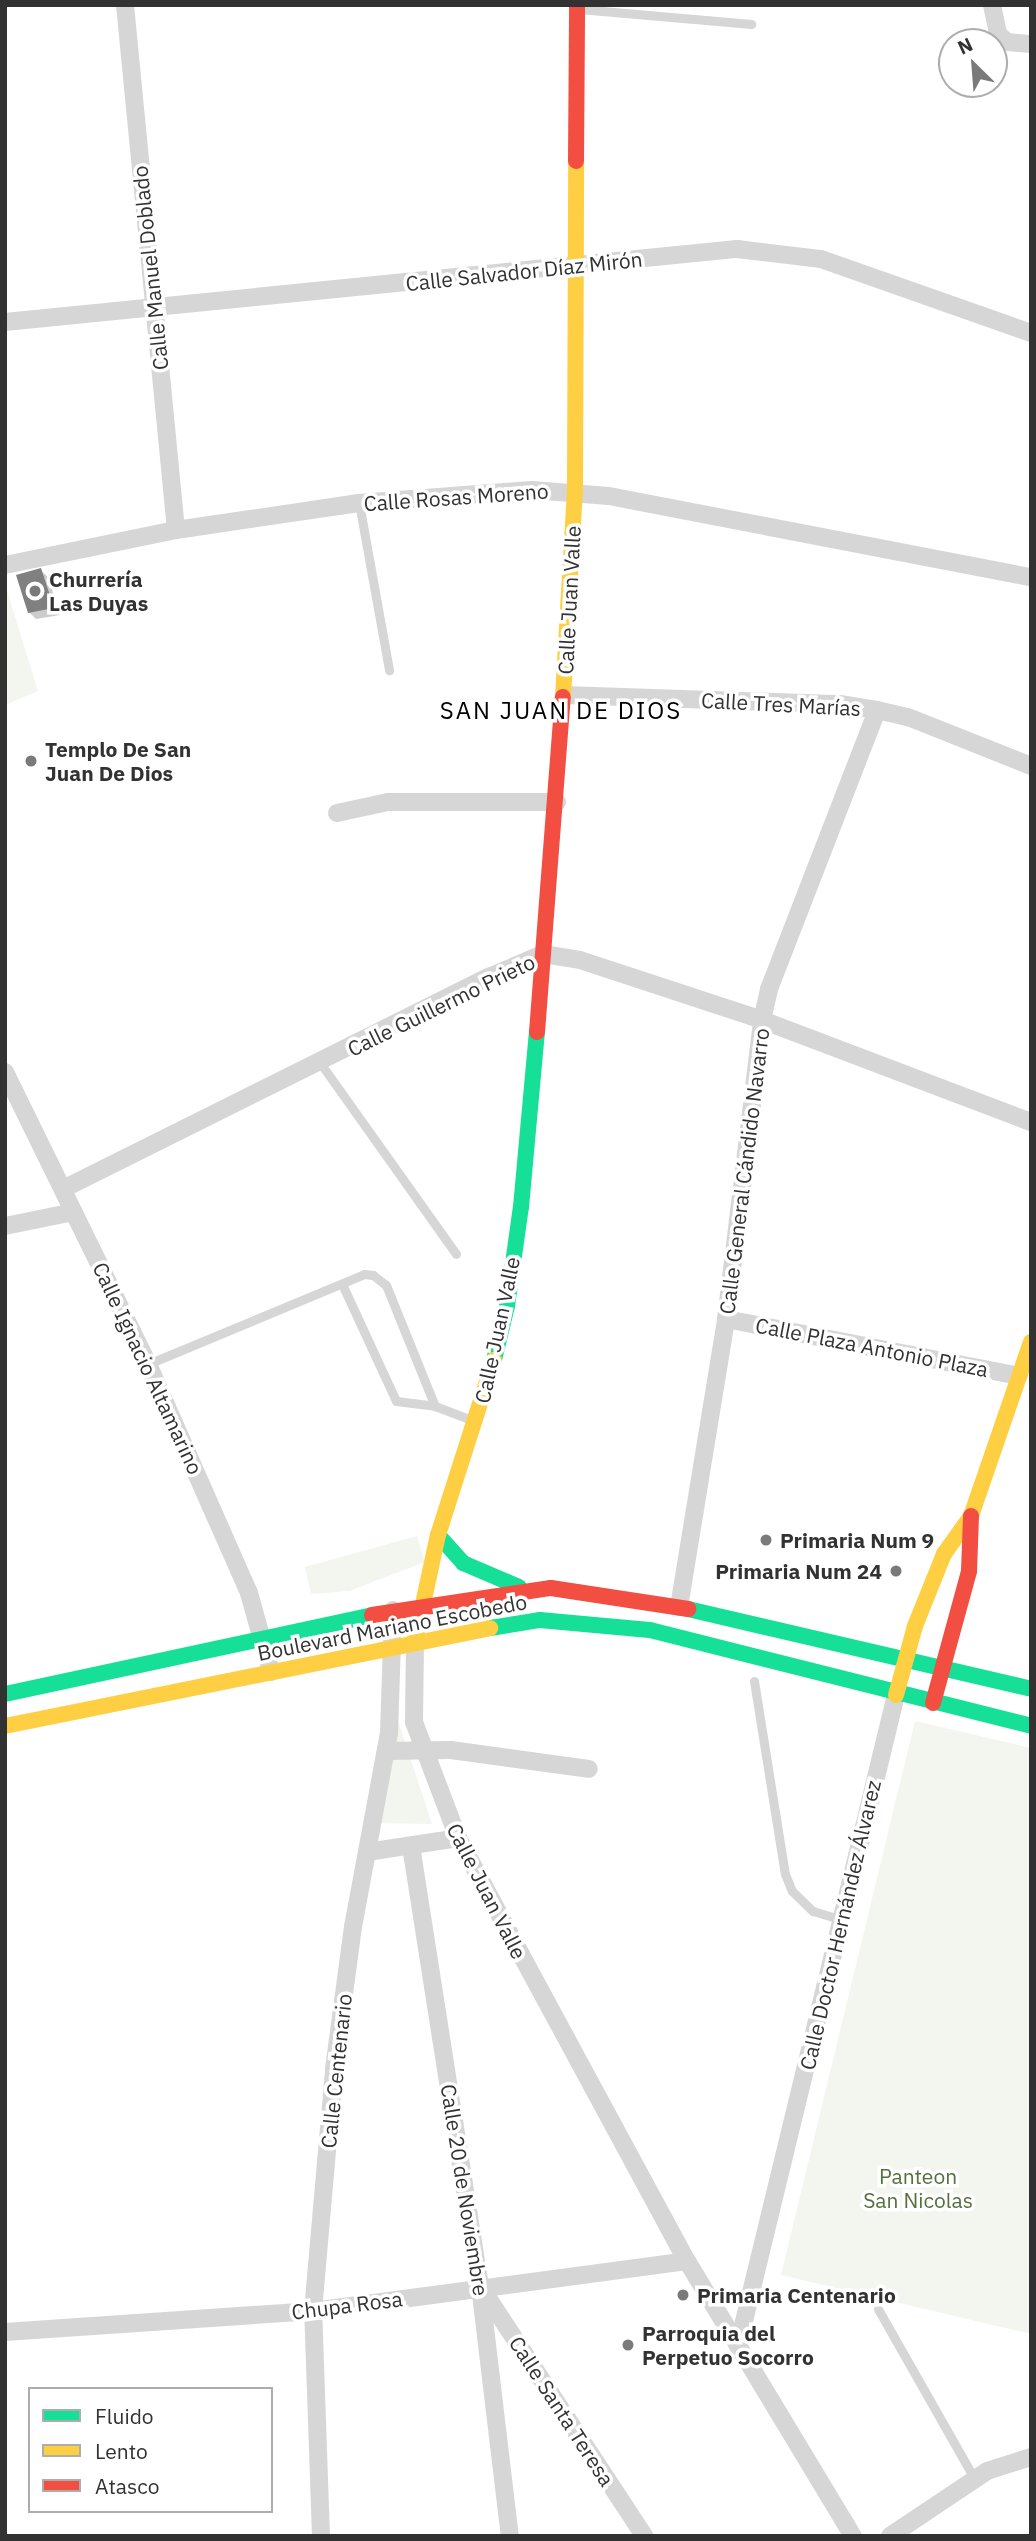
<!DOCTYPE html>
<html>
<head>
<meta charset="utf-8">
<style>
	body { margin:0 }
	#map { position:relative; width:1036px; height:2541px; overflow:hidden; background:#fff; font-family:"IBM Plex Sans",sans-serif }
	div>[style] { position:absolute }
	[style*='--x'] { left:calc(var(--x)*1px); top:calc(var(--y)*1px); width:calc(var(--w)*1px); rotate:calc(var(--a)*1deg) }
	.green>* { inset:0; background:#f2f6ee }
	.shadow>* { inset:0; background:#0003 }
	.building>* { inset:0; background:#808080 }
	.lane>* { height:9px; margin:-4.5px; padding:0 4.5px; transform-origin:4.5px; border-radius:4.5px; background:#d6d6d6 }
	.street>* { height:18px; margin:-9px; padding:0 9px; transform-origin:9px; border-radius:9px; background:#d6d6d6 }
	.fast>* { height:16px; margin:-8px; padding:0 8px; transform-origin:8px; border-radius:8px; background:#16e098 }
	.slow>* { height:16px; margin:-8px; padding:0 8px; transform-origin:8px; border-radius:8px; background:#ffcf43 }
	.jam>* { height:16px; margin:-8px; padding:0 8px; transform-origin:8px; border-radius:8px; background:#f24e42 }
	.dots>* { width:19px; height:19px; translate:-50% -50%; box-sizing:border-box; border:4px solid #fff; border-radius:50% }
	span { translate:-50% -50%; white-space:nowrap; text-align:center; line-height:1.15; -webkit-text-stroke:7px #fff; paint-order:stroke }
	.street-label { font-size:21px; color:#323232 }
	.poi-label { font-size:21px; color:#323232; font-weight:700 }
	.left { translate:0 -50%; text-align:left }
	.right { translate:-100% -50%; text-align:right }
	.park-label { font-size:21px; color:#54703d }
	.quarter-label { font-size:24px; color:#000; letter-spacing:2px }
	.frame { position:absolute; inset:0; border:7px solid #323232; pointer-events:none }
	.legend { position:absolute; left:28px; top:2387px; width:245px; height:126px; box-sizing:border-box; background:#fff; border:2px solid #adadad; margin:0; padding:9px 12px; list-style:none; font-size:21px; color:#323232 }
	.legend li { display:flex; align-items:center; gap:14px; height:35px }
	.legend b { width:35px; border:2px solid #adadad }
	.north { position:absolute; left:938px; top:28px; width:70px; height:70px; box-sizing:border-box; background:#fff; border:2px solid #adadad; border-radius:50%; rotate:335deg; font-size:19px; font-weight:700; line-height:28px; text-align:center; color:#323232 }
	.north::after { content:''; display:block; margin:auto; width:24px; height:32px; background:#7a7a7a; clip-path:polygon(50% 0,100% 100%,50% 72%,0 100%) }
</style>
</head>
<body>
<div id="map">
	<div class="green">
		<i style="clip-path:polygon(5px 584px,38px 691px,5px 705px)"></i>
		<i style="clip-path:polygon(417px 1536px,425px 1562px,349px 1591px,311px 1594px,305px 1567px)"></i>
		<i style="clip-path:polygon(397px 1718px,432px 1824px,379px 1823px)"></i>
		<i style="clip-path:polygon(915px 1721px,1031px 1748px,1031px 2334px,781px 2275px)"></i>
	</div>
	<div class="shadow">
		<i style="clip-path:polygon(40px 570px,48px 577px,60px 615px,36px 619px,29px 612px)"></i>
	</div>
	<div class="building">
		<i style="clip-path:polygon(41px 568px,54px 608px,28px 613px,16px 575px)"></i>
	</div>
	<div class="lane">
		<i style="--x:579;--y:9;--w:173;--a:5"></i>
		<i style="--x:359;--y:503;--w:170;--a:79.8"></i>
		<i style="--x:321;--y:1064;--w:233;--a:54.6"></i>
		<i style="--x:342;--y:1284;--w:129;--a:65.2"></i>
		<i style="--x:396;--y:1401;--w:39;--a:7"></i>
		<i style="--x:435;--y:1406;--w:42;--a:21"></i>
		<i style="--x:148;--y:1364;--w:234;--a:-22.6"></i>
		<i style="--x:364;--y:1274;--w:9;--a:6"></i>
		<i style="--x:373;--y:1275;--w:16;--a:38"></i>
		<i style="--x:386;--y:1285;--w:131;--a:68"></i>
		<i style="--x:754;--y:1681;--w:195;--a:80.9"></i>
		<i style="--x:785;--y:1874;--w:18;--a:68"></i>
		<i style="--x:792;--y:1891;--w:29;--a:44"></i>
		<i style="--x:813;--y:1911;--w:30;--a:17"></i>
		<i style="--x:878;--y:2309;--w:197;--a:60.4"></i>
	</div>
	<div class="street">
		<i style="--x:125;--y:5;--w:527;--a:84.45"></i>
		<i style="--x:992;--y:5;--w:30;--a:78"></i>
		<i style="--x:998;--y:34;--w:12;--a:42"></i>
		<i style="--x:1007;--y:42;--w:24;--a:5"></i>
		<i style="--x:5;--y:322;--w:736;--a:-5.7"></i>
		<i style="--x:737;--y:249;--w:85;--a:6.8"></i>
		<i style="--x:821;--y:259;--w:223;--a:19.4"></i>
		<i style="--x:5;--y:565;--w:175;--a:-11.6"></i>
		<i style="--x:176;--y:530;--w:185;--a:-8.4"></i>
		<i style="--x:359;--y:503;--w:173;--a:-4.3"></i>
		<i style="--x:532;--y:490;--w:77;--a:4.5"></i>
		<i style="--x:609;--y:496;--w:430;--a:10.9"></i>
		<i style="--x:564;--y:695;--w:276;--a:1.9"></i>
		<i style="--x:840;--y:704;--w:37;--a:9"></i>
		<i style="--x:877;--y:710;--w:32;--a:13"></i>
		<i style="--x:908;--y:717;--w:132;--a:21.7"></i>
		<i style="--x:337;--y:813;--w:52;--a:-12.2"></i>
		<i style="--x:388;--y:802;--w:169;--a:0"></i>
		<i style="--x:5;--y:1072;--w:325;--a:63.9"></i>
		<i style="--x:148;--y:1364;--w:250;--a:66.2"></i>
		<i style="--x:249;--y:1593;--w:82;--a:74.4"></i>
		<i style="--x:63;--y:1189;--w:476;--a:-26.5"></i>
		<i style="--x:489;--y:977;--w:59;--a:-23.1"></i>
		<i style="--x:543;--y:954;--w:37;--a:9"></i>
		<i style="--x:580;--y:960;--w:192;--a:18.2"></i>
		<i style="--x:762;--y:1020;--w:288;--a:20.8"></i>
		<i style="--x:5;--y:1226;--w:70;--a:-11.5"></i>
		<i style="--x:726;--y:1319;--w:298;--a:11"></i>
		<i style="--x:679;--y:1607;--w:292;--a:-80.7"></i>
		<i style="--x:726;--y:1319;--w:301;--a:-83.1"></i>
		<i style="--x:762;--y:1020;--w:32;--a:-77"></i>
		<i style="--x:769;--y:989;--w:299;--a:-68.8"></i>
		<i style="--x:415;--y:1641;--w:81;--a:90.7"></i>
		<i style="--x:414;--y:1722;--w:124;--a:69.2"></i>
		<i style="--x:458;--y:1838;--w:481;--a:61.6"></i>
		<i style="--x:687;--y:2261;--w:321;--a:58.9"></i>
		<i style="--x:386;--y:1751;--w:65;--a:-0.9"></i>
		<i style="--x:451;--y:1750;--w:139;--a:7.8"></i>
		<i style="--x:411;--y:1846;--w:445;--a:81.1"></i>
		<i style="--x:480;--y:2286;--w:252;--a:83.2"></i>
		<i style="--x:367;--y:1852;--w:92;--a:-8.7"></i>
		<i style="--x:482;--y:2289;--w:295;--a:56.7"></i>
		<i style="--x:5;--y:2332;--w:309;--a:-3.9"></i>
		<i style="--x:313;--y:2311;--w:377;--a:-7.6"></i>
		<i style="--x:738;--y:2346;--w:670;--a:-76.36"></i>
		<i style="--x:321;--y:2536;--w:225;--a:-92"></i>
		<i style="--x:313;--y:2311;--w:243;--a:-85"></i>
		<i style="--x:334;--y:2069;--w:143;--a:-82.4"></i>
		<i style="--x:353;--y:1927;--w:197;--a:-79.5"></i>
		<i style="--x:389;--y:1733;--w:123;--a:-88.1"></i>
		<i style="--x:890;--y:2536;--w:117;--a:-33.8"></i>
		<i style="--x:987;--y:2471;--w:46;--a:-17.7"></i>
	</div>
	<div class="fast">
		<i style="--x:494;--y:1360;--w:56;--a:-76.5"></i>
		<i style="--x:507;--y:1306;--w:100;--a:-82"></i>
		<i style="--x:521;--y:1207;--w:176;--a:-84.8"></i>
		<i style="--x:438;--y:1535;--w:38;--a:48"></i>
		<i style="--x:463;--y:1563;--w:61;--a:23.2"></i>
		<i style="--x:688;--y:1609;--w:352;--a:13.1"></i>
		<i style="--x:490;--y:1628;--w:51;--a:-9.1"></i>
		<i style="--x:540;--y:1620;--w:110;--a:5.2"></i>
		<i style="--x:650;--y:1630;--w:393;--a:14.1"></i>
		<i style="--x:5;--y:1694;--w:375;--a:-12.1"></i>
	</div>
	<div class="slow">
		<i style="--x:563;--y:697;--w:206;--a:-86.7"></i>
		<i style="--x:575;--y:491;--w:330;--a:-89.8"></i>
		<i style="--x:415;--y:1641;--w:108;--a:-77.8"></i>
		<i style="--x:438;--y:1535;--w:184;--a:-72.3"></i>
		<i style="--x:896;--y:1695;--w:72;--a:-74.6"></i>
		<i style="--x:915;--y:1626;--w:78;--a:-68.1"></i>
		<i style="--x:944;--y:1554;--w:47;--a:-54.6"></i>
		<i style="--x:971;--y:1516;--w:184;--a:-71"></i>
		<i style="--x:5;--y:1726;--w:495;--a:-11.4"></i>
	</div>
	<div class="jam">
		<i style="--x:576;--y:161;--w:156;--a:-89.6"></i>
		<i style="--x:537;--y:1032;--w:336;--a:-85.6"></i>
		<i style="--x:372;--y:1615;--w:181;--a:-8.6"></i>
		<i style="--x:551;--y:1588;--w:139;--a:8.7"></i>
		<i style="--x:933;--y:1703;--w:137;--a:-74.7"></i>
		<i style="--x:969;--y:1571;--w:55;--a:-87.9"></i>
	</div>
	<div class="dots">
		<i style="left:35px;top:591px;background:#7a7a7a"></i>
		<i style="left:31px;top:761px;background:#7a7a7a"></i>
		<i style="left:766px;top:1540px;background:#7a7a7a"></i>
		<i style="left:896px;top:1571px;background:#7a7a7a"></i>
		<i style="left:683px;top:2295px;background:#7a7a7a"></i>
		<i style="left:628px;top:2345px;background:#7a7a7a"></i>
	</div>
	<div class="street-label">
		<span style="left:150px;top:268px;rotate:-96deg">Calle Manuel Doblado</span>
		<span style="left:524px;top:271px;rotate:-6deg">Calle Salvador Díaz Mirón</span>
		<span style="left:456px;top:497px;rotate:-4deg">Calle Rosas Moreno</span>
		<span style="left:569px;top:600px;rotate:-87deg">Calle Juan Valle</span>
		<span style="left:781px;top:704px;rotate:3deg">Calle Tres Marías</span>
		<span style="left:441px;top:1005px;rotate:-26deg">Calle Guillermo Prieto</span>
		<span style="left:744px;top:1171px;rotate:-83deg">Calle General Cándido Navarro</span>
		<span style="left:497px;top:1330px;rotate:-78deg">Calle Juan Valle</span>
		<span style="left:872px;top:1347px;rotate:11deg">Calle Plaza Antonio Plaza</span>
		<span style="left:148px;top:1368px;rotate:65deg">Calle Ignacio Altamarino</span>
		<span style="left:392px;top:1627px;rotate:-11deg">Boulevard Mariano Escobedo</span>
		<span style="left:487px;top:1891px;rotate:63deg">Calle Juan Valle</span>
		<span style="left:840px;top:1925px;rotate:-77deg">Calle Doctor Hernández Álvarez</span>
		<span style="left:336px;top:2071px;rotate:-84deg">Calle Centenario</span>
		<span style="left:465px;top:2190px;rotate:81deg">Calle 20 de Noviembre</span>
		<span style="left:347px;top:2305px;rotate:-7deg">Chupa Rosa</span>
		<span style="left:562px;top:2411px;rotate:57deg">Calle Santa Teresa</span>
	</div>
	<div class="poi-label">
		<span class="left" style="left:49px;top:591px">Churrería<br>Las Duyas</span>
		<span class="left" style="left:45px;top:761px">Templo De San<br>Juan De Dios</span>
		<span class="left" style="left:780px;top:1540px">Primaria Num 9</span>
		<span class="right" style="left:882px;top:1571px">Primaria Num 24</span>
		<span class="left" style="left:697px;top:2295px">Primaria Centenario</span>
		<span class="left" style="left:642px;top:2345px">Parroquia del<br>Perpetuo Socorro</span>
	</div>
	<div class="park-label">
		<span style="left:918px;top:2188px">Panteon<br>San Nicolas</span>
	</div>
	<div class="quarter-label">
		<span style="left:561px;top:711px">SAN JUAN DE DIOS</span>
	</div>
	<div class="frame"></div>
	<ul class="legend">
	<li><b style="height:9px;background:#16e098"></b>Fluido</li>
	<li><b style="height:9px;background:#ffcf43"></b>Lento</li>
	<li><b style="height:9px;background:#f24e42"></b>Atasco</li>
	</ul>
	<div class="north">N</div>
</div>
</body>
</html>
